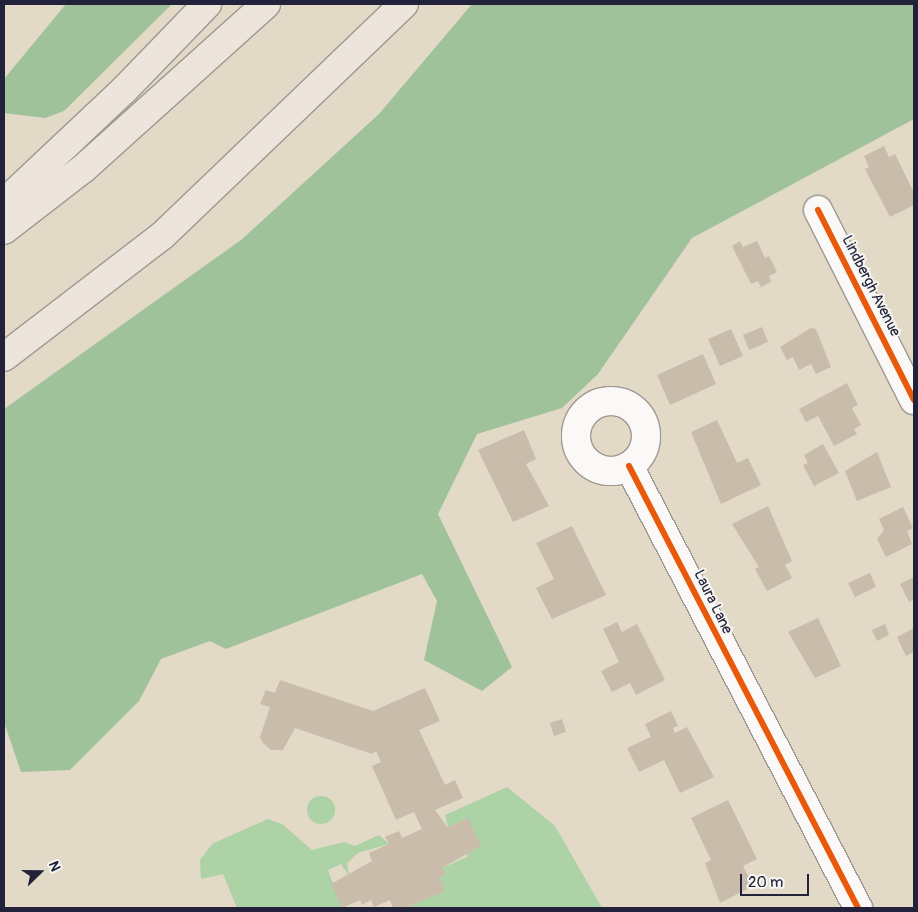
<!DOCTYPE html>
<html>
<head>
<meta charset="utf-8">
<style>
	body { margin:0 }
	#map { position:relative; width:918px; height:912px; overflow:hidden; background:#e2d9c7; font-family:Pangolin,sans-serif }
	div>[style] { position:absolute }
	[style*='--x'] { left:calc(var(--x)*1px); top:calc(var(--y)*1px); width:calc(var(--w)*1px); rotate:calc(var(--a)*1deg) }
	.green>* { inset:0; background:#add2a5 }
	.round { border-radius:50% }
	.forest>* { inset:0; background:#9fc29a }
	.building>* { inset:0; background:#c9bcab }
	.roads { filter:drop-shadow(1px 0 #9e9992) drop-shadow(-1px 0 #9e9992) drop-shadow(0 1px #9e9992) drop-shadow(0 -1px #9e9992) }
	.minor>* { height:28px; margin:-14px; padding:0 14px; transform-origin:14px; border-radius:14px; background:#fbf9f7 }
	.minor>.ring { margin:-14px; padding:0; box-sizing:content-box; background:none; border:28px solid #fbf9f7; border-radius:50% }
	.highway>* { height:28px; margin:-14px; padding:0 14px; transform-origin:14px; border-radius:14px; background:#ede4db }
	.cycleway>* { height:6px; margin:-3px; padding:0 3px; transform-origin:3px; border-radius:3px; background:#e8590c }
	span { translate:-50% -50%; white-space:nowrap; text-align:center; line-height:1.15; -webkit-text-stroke:4px #f6f6f2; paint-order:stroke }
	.street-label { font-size:15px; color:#22223b }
	.frame { position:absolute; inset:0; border:5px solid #22223b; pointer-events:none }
	.north { position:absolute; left:15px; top:847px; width:50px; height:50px; -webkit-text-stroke:4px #f6f6f2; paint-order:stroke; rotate:68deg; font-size:14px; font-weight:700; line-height:20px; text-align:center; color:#22223b }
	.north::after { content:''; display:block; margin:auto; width:18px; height:22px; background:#22223b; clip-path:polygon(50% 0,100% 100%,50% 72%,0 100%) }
	.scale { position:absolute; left:740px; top:874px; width:69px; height:22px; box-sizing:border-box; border:2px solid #22223b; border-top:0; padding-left:6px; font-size:15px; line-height:18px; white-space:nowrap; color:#22223b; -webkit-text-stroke:4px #f6f6f2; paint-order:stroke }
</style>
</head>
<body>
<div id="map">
	<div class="green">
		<i style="clip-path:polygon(507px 787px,555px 826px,602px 908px,405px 908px,444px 891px,439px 877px,445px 875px,442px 868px,467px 857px,468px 818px,448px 828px,445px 815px)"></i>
		<i class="round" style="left:307px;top:796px;width:28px;height:28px"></i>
		<i style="clip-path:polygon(268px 819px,282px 824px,312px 850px,344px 842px,355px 846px,379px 835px,389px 844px,358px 853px,347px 863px,349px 876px,341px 864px,328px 870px,342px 908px,237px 908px,223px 874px,201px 879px,200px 860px,212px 844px)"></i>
	</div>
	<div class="forest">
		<i style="clip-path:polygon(66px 4px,172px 4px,64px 111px,45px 118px,4px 113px,4px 79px)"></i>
		<i style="clip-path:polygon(472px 4px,914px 4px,914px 119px,692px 238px,598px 374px,562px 408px,477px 434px,438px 514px,512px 667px,482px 691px,424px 660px,437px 601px,422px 574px,226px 649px,210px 641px,161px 659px,139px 701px,70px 770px,21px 772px,4px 722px,4px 409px,241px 240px,379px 114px)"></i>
	</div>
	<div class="building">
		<i style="clip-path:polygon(884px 146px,889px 157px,895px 154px,914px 193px,914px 205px,890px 217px,865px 169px,869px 167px,864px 156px)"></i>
		<i style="clip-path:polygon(740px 241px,743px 247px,757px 241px,765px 258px,769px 256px,777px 272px,769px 276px,771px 282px,761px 287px,758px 281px,751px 284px,732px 246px)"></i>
		<i style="clip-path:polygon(762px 327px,768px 342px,749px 350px,743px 335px)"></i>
		<i style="clip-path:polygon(811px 328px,816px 329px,831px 367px,816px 374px,811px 364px,799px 370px,793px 357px,787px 360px,780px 347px)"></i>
		<i style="clip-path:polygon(731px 329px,743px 356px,720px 366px,708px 339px)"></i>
		<i style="clip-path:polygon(703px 354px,716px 384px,670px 405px,657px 375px)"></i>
		<i style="clip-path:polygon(847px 383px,858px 405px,852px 408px,861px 425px,854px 429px,857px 434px,834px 446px,818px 416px,806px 422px,799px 409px)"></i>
		<i style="clip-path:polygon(717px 420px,737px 463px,748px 458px,761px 485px,721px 504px,691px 432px)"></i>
		<i style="clip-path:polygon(524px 430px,536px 459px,526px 464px,549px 506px,513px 522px,478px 450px)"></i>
		<i style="clip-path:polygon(823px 444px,839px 473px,814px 486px,803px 465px,808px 463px,804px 455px)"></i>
		<i style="clip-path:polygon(877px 452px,891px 487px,857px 501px,845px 471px)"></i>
		<i style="clip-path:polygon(768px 506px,792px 561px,785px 565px,792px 578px,767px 591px,755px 569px,759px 567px,732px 524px)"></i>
		<i style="clip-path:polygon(903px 507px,913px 528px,907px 531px,912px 544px,886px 557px,877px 539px,884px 530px,879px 519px)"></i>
		<i style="clip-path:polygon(572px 526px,606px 595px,552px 619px,536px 588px,554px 579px,536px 543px)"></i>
		<i style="clip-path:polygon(870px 573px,876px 587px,855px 597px,848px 583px)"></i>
		<i style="clip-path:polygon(914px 577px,914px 599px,909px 602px,900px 584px)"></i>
		<i style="clip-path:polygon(818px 618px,841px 666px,815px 678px,788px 632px)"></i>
		<i style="clip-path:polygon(617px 622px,622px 632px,637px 624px,665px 680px,636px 695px,630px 683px,612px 692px,601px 671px,619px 662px,603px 629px)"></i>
		<i style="clip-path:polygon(885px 624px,889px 635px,877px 641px,872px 630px)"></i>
		<i style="clip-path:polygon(914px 628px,914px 652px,906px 656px,897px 637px)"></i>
		<i style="clip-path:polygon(280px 680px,373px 711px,425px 688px,440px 721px,419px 730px,445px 785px,455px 780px,463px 798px,435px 810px,448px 828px,468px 818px,481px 846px,442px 868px,446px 875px,439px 877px,445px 891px,405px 908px,393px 908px,390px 900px,374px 907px,371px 900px,362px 905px,360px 900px,342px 908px,331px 884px,372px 861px,369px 853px,389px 844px,385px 837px,399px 831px,402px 838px,422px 829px,414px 812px,396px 820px,372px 766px,381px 762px,376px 751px,372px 754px,295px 728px,283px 750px,271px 750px,263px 743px,260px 737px,270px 707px,260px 704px,266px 690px,275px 693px)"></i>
		<i style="clip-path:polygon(671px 711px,678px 726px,673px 728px,675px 733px,687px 727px,714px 777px,680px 793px,664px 760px,639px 772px,627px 748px,651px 737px,645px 724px)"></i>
		<i style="clip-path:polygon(562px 719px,566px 732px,554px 736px,550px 723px)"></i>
		<i style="clip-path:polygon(728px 800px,757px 859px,743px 866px,753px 886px,720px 903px,705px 863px,711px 860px,691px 818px)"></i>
	</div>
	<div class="roads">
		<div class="minor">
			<i style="--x:818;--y:210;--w:213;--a:63.2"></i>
			<i class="ring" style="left:576px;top:401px;width:42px;height:42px"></i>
			<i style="--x:629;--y:466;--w:498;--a:62.6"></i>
		</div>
		<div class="highway">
			<i style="--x:4;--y:203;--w:165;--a:-43.3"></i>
			<i style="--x:124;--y:90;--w:120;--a:-46"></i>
			<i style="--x:4;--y:230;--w:101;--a:-37.8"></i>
			<i style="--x:84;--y:168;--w:245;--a:-42"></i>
			<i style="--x:4;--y:357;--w:200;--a:-37.5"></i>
			<i style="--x:163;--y:235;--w:334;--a:-43.8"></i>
		</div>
	</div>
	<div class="cycleway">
		<i style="--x:818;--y:210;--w:213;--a:63.2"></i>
		<i style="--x:629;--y:466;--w:498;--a:62.6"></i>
	</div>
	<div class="street-label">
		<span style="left:871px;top:286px;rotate:63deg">Lindbergh Avenue</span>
		<span style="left:713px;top:602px;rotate:64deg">Laura Lane</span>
	</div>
	<div class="frame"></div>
	<div class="north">N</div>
	<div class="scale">20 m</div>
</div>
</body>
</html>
